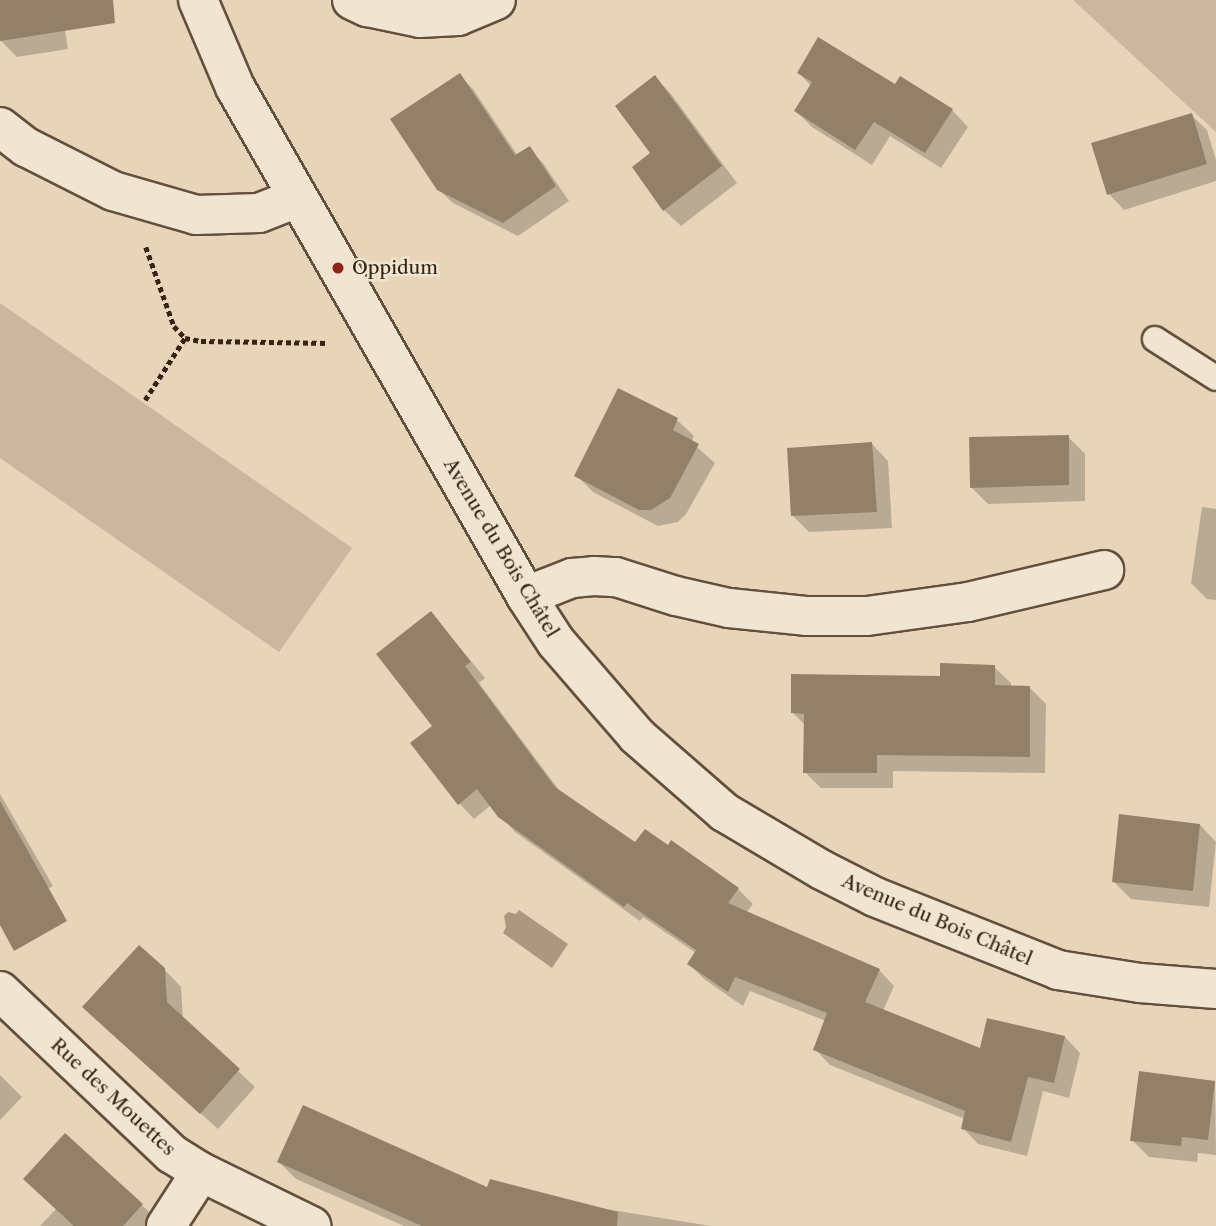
<!DOCTYPE html>
<html>
<head>
<meta charset="utf-8">
<style>
	body { margin:0 }
	#map { position:relative; width:1216px; height:1226px; overflow:hidden; background:#e8d5b9; font-family:"Libre Caslon Text",serif }
	div>[style] { position:absolute }
	[style*='--x'] { left:calc(var(--x)*1px); top:calc(var(--y)*1px); width:calc(var(--w)*1px); rotate:calc(var(--a)*1deg) }
	.green>* { inset:0; background:#cab79d }
	.water>* { inset:0; background:#ac9881 }
	.shadow>* { inset:0; background:#0003 }
	.building>* { inset:0; background:#938069 }
	.path>* { height:4.5px; margin-top:-2.25px; transform-origin:0; background:repeating-linear-gradient(90deg,#372313 0 5px,transparent 0 8.5px) }
	.roads { filter:drop-shadow(2px 0 #63503c) drop-shadow(-2px 0 #63503c) drop-shadow(0 2px #63503c) drop-shadow(0 -2px #63503c) }
	.lane>* { height:24px; margin:-12px; padding:0 12px; transform-origin:12px; border-radius:12px; background:#f0e4d2 }
	.street>* { height:38px; margin:-19px; padding:0 19px; transform-origin:19px; border-radius:19px; background:#f0e4d2 }
	.dots>* { width:19px; height:19px; translate:-50% -50%; box-sizing:border-box; border:4px solid #f0e4d2; border-radius:50% }
	span { translate:-50% -50%; white-space:nowrap; text-align:center; line-height:1.15; -webkit-text-stroke:5px #f0e4d2; paint-order:stroke }
	.poi-label { font-size:19px; color:#372313 }
	.left { translate:0 -50%; text-align:left }
	.street-label { font-size:19px; color:#372313 }
</style>
</head>
<body>
<div id="map">
	<div class="green">
		<i style="clip-path:polygon(1073px 0,1216px 0,1216px 132px)"></i>
		<i style="clip-path:polygon(0 303px,352px 548px,279px 652px,0 458px)"></i>
	</div>
	<div class="water">
		<i style="clip-path:polygon(519px 910px,568px 944px,552px 968px,503px 933px,506px 927px,504px 916px,508px 912px,516px 914px)"></i>
	</div>
	<div class="shadow">
		<i style="clip-path:polygon(0 0,70px 0,64px 25px,68px 49px,17px 57px,0 40px)"></i>
		<i style="clip-path:polygon(799px 73px,952px 110px,968px 127px,941px 168px,890px 136px,872px 165px,812px 127px,796px 111px,811px 86px)"></i>
		<i style="clip-path:polygon(459px 75px,473px 89px,518px 156px,529px 149px,543px 163px,569px 201px,518px 236px,453px 203px,438px 189px)"></i>
		<i style="clip-path:polygon(655px 77px,671px 94px,737px 183px,681px 226px,664px 210px,652px 154px)"></i>
		<i style="clip-path:polygon(1191px 115px,1207px 130px,1216px 160px,1216px 181px,1124px 210px,1109px 194px)"></i>
		<i style="clip-path:polygon(677px 420px,694px 436px,691px 442px,715px 463px,686px 514px,678px 522px,658px 526px,593px 492px,576px 475px)"></i>
		<i style="clip-path:polygon(1068px 437px,1085px 454px,1085px 501px,988px 504px,971px 487px)"></i>
		<i style="clip-path:polygon(872px 444px,888px 461px,892px 528px,809px 532px,793px 516px)"></i>
		<i style="clip-path:polygon(1202px 507px,1216px 509px,1216px 600px,1207px 599px,1191px 583px)"></i>
		<i style="clip-path:polygon(431px 613px,485px 678px,479px 683px,562px 794px,636px 845px,738px 889px,753px 904px,746px 913px,879px 970px,894px 986px,883px 1011px,981px 1050px,1065px 1037px,1080px 1053px,1069px 1098px,1043px 1091px,1027px 1156px,978px 1144px,963px 1128px,965px 1119px,830px 1065px,815px 1049px,826px 1021px,750px 991px,743px 1006px,704px 979px,689px 964px,696px 953px,643px 917px,640px 921px,515px 832px,491px 805px,474px 819px,459px 803px,434px 726px)"></i>
		<i style="clip-path:polygon(994px 667px,1011px 683px,1011px 687px,1029px 687px,1046px 704px,1045px 773px,893px 771px,893px 788px,821px 788px,805px 772px,806px 726px,793px 713px)"></i>
		<i style="clip-path:polygon(0 794px,53px 886px,4px 915px,0 911px)"></i>
		<i style="clip-path:polygon(1200px 825px,1216px 842px,1209px 907px,1131px 899px,1114px 882px)"></i>
		<i style="clip-path:polygon(164px 969px,181px 987px,183px 1019px,255px 1087px,218px 1129px,101px 1024px)"></i>
		<i style="clip-path:polygon(0 1075px,22px 1097px,0 1120px)"></i>
		<i style="clip-path:polygon(1215px 1082px,1216px 1155px,1198px 1153px,1197px 1162px,1149px 1157px,1132px 1140px)"></i>
		<i style="clip-path:polygon(279px 1162px,488px 1190px,711px 1226px,404px 1226px,296px 1179px)"></i>
		<i style="clip-path:polygon(142px 1205px,159px 1222px,155px 1226px,40px 1226px,56px 1209px)"></i>
	</div>
	<div class="building">
		<i style="clip-path:polygon(0 0,113px 0,115px 23px,0 41px)"></i>
		<i style="clip-path:polygon(818px 37px,895px 84px,900px 76px,953px 109px,925px 153px,874px 122px,855px 150px,794px 111px,812px 82px,797px 73px)"></i>
		<i style="clip-path:polygon(460px 73px,515px 155px,530px 146px,556px 186px,503px 223px,437px 190px,390px 119px)"></i>
		<i style="clip-path:polygon(655px 75px,722px 166px,663px 211px,632px 167px,650px 153px,615px 106px)"></i>
		<i style="clip-path:polygon(1192px 113px,1207px 164px,1107px 195px,1091px 143px)"></i>
		<i style="clip-path:polygon(618px 388px,678px 418px,673px 430px,699px 444px,670px 498px,651px 510px,639px 510px,574px 476px)"></i>
		<i style="clip-path:polygon(1069px 435px,1069px 485px,970px 488px,969px 437px)"></i>
		<i style="clip-path:polygon(872px 442px,877px 512px,791px 516px,787px 448px)"></i>
		<i style="clip-path:polygon(431px 611px,471px 662px,465px 666px,555px 787px,635px 842px,645px 829px,668px 845px,671px 840px,739px 888px,728px 903px,880px 969px,865px 1002px,980px 1048px,987px 1018px,1065px 1036px,1054px 1083px,1028px 1077px,1011px 1142px,961px 1129px,965px 1111px,813px 1050px,827px 1013px,735px 977px,728px 992px,687px 964px,696px 950px,627px 903px,624px 907px,498px 817px,477px 789px,458px 805px,410px 743px,432px 726px,376px 654px)"></i>
		<i style="clip-path:polygon(940px 663px,995px 665px,995px 685px,1030px 686px,1030px 757px,877px 755px,877px 773px,803px 773px,804px 714px,791px 713px,791px 674px,940px 676px)"></i>
		<i style="clip-path:polygon(0 801px,67px 921px,14px 951px,0 925px)"></i>
		<i style="clip-path:polygon(1119px 814px,1200px 824px,1193px 891px,1112px 882px)"></i>
		<i style="clip-path:polygon(139px 945px,165px 968px,167px 1002px,240px 1069px,200px 1114px,82px 1007px)"></i>
		<i style="clip-path:polygon(1139px 1071px,1215px 1081px,1208px 1140px,1182px 1137px,1181px 1146px,1130px 1141px)"></i>
		<i style="clip-path:polygon(303px 1105px,487px 1187px,490px 1179px,618px 1212px,617px 1226px,422px 1226px,277px 1162px)"></i>
		<i style="clip-path:polygon(65px 1133px,143px 1204px,123px 1226px,74px 1226px,23px 1179px)"></i>
	</div>
	<div class="path">
		<i style="--x:146;--y:247;--w:84;--a:70.5"></i>
		<i style="--x:174;--y:326;--w:16;--a:47"></i>
		<i style="--x:185;--y:338;--w:16;--a:11"></i>
		<i style="--x:201;--y:341;--w:127;--a:0.9"></i>
		<i style="--x:145;--y:400;--w:74;--a:-57.2"></i>
	</div>
	<div class="roads">
		<div class="lane">
			<i style="--x:1155;--y:339;--w:72;--a:32.6"></i>
		</div>
		<div class="street">
			<i style="--x:198;--y:0;--w:95;--a:67"></i>
			<i style="--x:235;--y:87;--w:586;--a:60.24"></i>
			<i style="--x:526;--y:596;--w:55;--a:56.9"></i>
			<i style="--x:556;--y:642;--w:124;--a:49.2"></i>
			<i style="--x:637;--y:736;--w:116;--a:41.1"></i>
			<i style="--x:724;--y:812;--w:114;--a:30.6"></i>
			<i style="--x:822;--y:870;--w:59;--a:27"></i>
			<i style="--x:875;--y:897;--w:197;--a:21.7"></i>
			<i style="--x:1058;--y:970;--w:83;--a:9"></i>
			<i style="--x:1140;--y:983;--w:76;--a:4.5"></i>
			<i style="--x:352;--y:0;--w:17;--a:25"></i>
			<i style="--x:367;--y:7;--w:54;--a:11.7"></i>
			<i style="--x:420;--y:18;--w:38;--a:-3"></i>
			<i style="--x:458;--y:16;--w:41;--a:-22.8"></i>
			<i style="--x:0;--y:127;--w:33;--a:38"></i>
			<i style="--x:26;--y:147;--w:97;--a:26.8"></i>
			<i style="--x:113;--y:191;--w:86;--a:16.1"></i>
			<i style="--x:196;--y:215;--w:63;--a:-1.8"></i>
			<i style="--x:259;--y:213;--w:41;--a:-21.5"></i>
			<i style="--x:526;--y:596;--w:49;--a:-21.4"></i>
			<i style="--x:572;--y:578;--w:22;--a:-5"></i>
			<i style="--x:594;--y:576;--w:22;--a:3"></i>
			<i style="--x:616;--y:577;--w:63;--a:17.6"></i>
			<i style="--x:676;--y:596;--w:54;--a:12.8"></i>
			<i style="--x:729;--y:608;--w:77;--a:5.9"></i>
			<i style="--x:806;--y:616;--w:61;--a:0"></i>
			<i style="--x:867;--y:616;--w:102;--a:-7.9"></i>
			<i style="--x:968;--y:602;--w:140;--a:-13.2"></i>
			<i style="--x:0;--y:991;--w:237;--a:43.5"></i>
			<i style="--x:172;--y:1154;--w:34;--a:32"></i>
			<i style="--x:201;--y:1172;--w:123;--a:26.1"></i>
			<i style="--x:166;--y:1226;--w:64;--a:-57.1"></i>
		</div>
	</div>
	<div class="dots">
		<i style="left:338px;top:268px;background:#8f2418"></i>
	</div>
	<div class="poi-label">
		<span class="left" style="left:352px;top:268px">Oppidum</span>
	</div>
	<div class="street-label">
		<span style="left:501px;top:548px;rotate:59deg">Avenue du Bois Châtel</span>
		<span style="left:937px;top:920px;rotate:23deg">Avenue du Bois Châtel</span>
		<span style="left:113px;top:1097px;rotate:43deg">Rue des Mouettes</span>
	</div>
</div>
</body>
</html>
